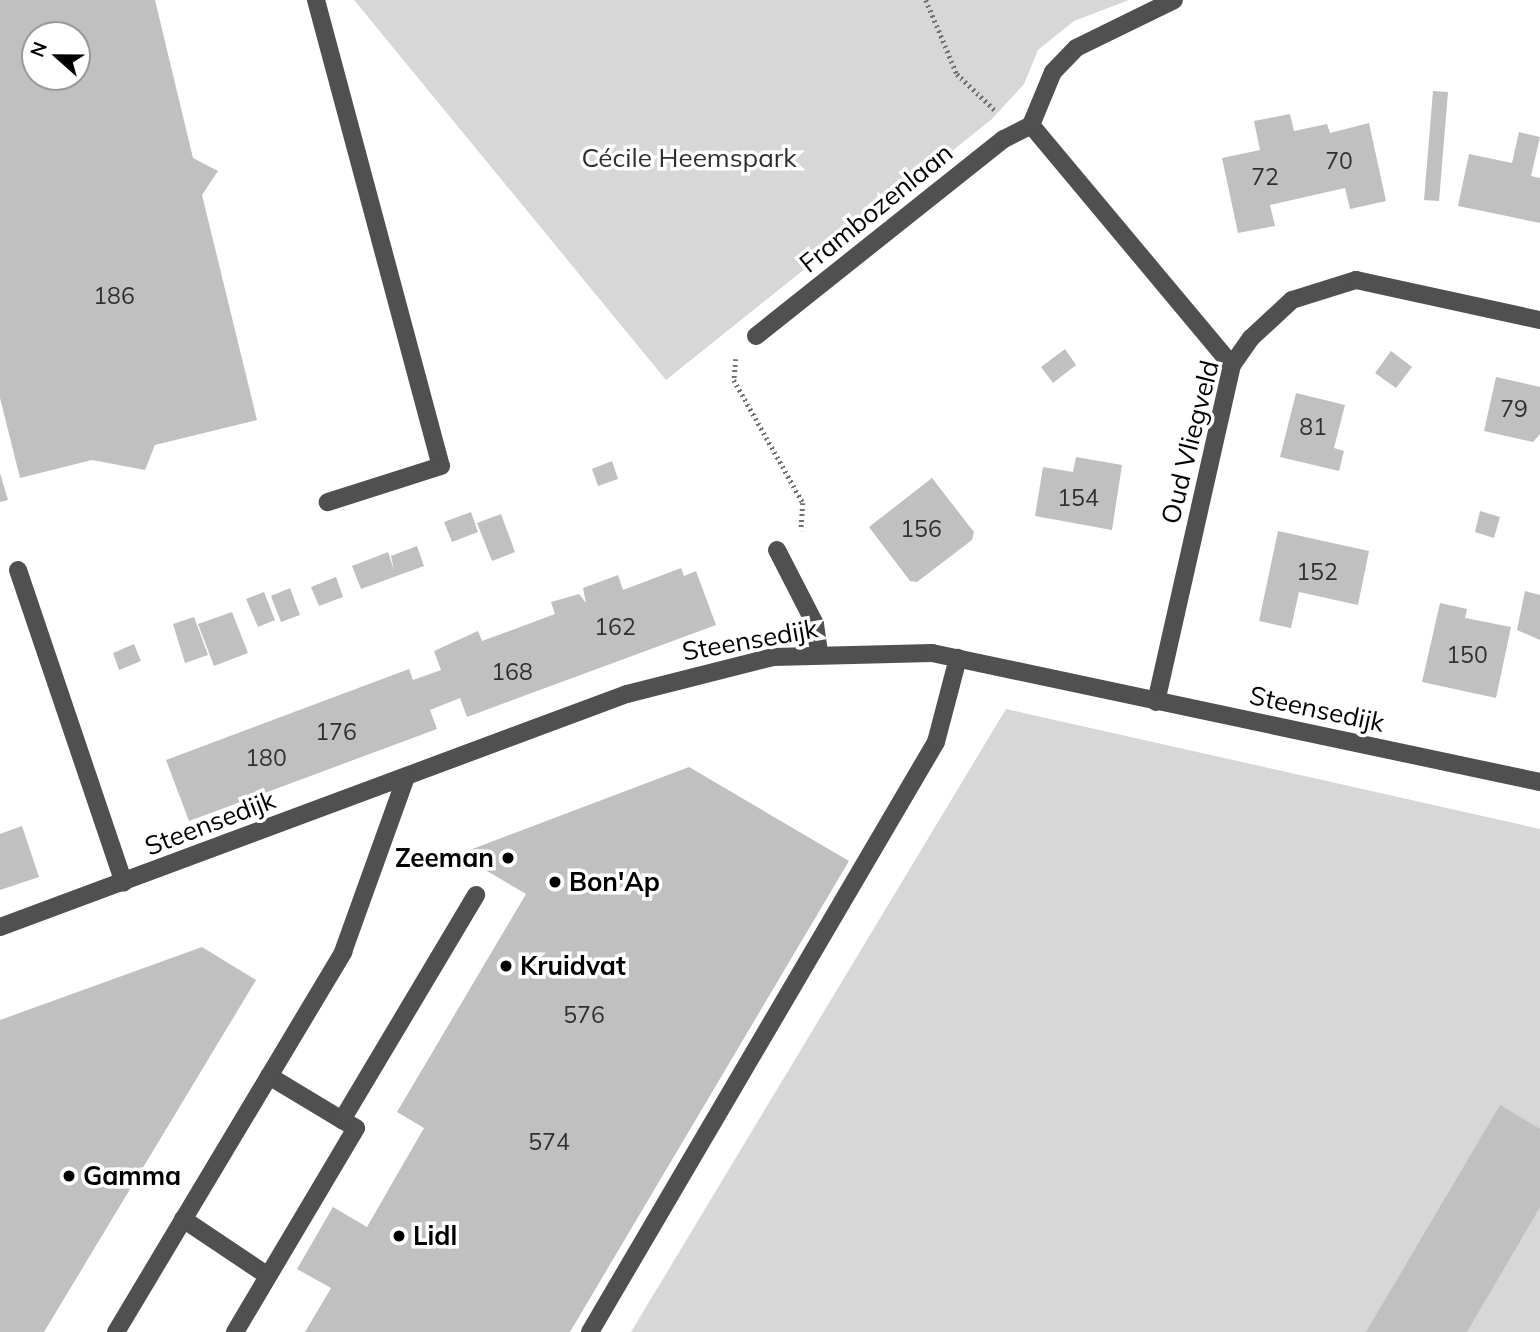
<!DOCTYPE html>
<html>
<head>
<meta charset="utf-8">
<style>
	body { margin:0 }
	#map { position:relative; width:1540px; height:1332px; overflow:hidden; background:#fff; font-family:Mulish,sans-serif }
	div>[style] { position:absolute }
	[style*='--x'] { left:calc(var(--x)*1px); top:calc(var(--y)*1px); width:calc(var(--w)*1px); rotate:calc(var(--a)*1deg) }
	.green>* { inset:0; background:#d7d7d7 }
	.building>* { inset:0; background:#c0c0c0 }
	.path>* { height:4.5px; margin-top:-2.25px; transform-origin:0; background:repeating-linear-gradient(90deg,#727272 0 2px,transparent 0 5.5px) }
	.minor>* { height:18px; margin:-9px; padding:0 9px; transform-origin:9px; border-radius:9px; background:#505050 }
	.dots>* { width:19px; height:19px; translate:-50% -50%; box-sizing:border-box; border:4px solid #fff; border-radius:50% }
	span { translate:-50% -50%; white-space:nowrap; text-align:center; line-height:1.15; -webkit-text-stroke:7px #fff; paint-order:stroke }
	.number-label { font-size:23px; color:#303030 }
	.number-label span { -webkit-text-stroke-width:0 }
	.park-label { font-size:26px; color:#2e2e2e }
	.street-label { font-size:26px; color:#000 }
	.poi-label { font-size:26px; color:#000; font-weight:700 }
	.right { translate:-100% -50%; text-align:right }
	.left { translate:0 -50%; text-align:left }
	.north { position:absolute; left:21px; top:21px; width:70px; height:70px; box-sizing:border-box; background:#fff; border:2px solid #999; border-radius:50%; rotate:291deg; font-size:19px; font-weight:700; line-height:28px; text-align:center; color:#000 }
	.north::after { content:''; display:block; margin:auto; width:24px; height:32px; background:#000; clip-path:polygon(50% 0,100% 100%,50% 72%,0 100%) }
</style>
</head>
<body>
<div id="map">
	<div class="green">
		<i style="clip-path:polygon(354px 0,1129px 0,1074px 21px,1038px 50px,1024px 84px,992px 119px,666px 380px)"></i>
		<i style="clip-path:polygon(1006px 709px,1540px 829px,1540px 1332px,631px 1332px)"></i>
	</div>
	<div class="building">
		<i style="clip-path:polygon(evenodd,0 0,155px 0,193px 158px,218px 171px,202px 195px,257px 420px,155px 445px,145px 470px,92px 460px,20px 478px,0 398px,0 0,35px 35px,77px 35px,77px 77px,35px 77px,35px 35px)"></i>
		<i style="clip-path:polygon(1433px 91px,1448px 92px,1439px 201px,1424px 200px)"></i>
		<i style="clip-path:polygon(1290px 114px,1294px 131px,1327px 124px,1330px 133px,1369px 123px,1386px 201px,1350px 209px,1345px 188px,1270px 205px,1275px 226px,1238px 233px,1222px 158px,1260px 150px,1254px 121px)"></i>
		<i style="clip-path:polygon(1519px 132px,1540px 137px,1531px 176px,1540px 178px,1540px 223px,1458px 206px,1469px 154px,1512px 163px)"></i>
		<i style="clip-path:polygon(1065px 349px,1076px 365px,1053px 383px,1041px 367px)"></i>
		<i style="clip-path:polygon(1391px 351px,1412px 367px,1396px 388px,1375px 373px)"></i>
		<i style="clip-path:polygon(1496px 377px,1540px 387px,1540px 434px,1533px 442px,1484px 431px)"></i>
		<i style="clip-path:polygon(1296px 393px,1345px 405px,1334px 448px,1344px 451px,1339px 471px,1280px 457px)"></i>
		<i style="clip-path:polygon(1076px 457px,1122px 465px,1112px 530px,1035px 516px,1043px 467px,1073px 472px)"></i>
		<i style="clip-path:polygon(612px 461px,618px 479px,598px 486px,592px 469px)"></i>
		<i style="clip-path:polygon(0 473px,8px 500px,0 502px)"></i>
		<i style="clip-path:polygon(932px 478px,974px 532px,972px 540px,917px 582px,910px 581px,869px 527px)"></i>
		<i style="clip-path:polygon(1480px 511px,1500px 517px,1494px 538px,1475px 532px)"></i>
		<i style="clip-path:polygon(471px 512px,478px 532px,452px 542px,444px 522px)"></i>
		<i style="clip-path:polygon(501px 514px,515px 552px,492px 561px,477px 523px)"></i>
		<i style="clip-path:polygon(1278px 531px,1369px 551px,1358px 605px,1299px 592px,1291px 628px,1259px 621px)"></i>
		<i style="clip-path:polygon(417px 546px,424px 566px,361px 589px,352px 566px,388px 552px,394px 570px,391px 556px)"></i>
		<i style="clip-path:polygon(681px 568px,684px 576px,696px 571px,716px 625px,467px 717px,460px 698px,430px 710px,437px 729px,189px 821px,166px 760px,409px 669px,413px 680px,441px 670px,434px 651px,478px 631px,482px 641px,555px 614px,551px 602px,579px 594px,586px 603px,583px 588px,618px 575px,623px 590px)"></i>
		<i style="clip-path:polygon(336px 577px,343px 597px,319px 606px,311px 587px)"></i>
		<i style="clip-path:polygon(290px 588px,300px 615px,281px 622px,271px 596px)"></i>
		<i style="clip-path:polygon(1525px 591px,1540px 595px,1540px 640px,1517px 630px)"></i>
		<i style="clip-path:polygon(264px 592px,275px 620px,258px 627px,246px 599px)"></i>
		<i style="clip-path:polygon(1440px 603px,1467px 609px,1465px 618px,1511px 627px,1496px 698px,1422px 682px)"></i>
		<i style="clip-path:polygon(232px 612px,248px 653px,214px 666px,198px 624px)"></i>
		<i style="clip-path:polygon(194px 617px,208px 655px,185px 663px,173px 624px)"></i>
		<i style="clip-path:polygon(134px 644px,141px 661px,119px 670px,113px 653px)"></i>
		<i style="clip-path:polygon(689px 767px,849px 861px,570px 1332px,305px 1332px,331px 1288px,297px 1269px,333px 1207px,367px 1227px,424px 1128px,397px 1112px,526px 894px,463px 857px,467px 851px)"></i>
		<i style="clip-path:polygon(22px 826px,39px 877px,0 890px,0 834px)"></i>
		<i style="clip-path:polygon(202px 947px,256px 980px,44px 1332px,0 1332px,0 1020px)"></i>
		<i style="clip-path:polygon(1500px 1105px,1540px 1129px,1540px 1207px,1467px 1332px,1366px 1332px)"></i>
	</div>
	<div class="path">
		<i style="--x:926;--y:0;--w:80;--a:67.3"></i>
		<i style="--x:957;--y:74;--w:52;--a:43.5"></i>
		<i style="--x:736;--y:359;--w:21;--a:95"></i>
		<i style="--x:734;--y:380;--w:141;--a:60.7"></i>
		<i style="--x:803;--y:503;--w:28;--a:94"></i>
	</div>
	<div class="minor">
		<i style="--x:316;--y:0;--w:482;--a:75"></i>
		<i style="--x:441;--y:466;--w:119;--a:162.3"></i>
		<i style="--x:1031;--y:125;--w:313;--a:50.1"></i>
		<i style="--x:756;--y:336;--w:317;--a:-38.5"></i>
		<i style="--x:1004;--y:139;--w:30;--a:-27"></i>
		<i style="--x:1031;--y:125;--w:57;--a:-67.5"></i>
		<i style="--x:1053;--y:72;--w:33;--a:-46"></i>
		<i style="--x:1076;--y:48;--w:109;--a:-26.1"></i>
		<i style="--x:777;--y:550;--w:83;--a:62.8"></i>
		<i style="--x:815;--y:624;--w:29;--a:82"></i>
		<i style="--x:18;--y:570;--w:330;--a:71.3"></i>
		<i style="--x:1156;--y:702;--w:345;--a:-77.3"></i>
		<i style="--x:1232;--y:365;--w:33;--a:-55"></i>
		<i style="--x:1251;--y:338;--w:56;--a:-42.8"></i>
		<i style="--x:1292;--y:300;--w:67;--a:-17.4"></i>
		<i style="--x:1356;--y:280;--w:188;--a:12.3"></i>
		<i style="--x:0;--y:927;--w:669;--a:-20.39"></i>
		<i style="--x:627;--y:694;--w:151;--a:-14.2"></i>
		<i style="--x:773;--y:657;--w:159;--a:-1.4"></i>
		<i style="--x:932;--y:653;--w:622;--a:11.98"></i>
		<i style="--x:269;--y:1076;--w:85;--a:31.1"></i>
		<i style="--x:183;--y:1219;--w:102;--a:33.8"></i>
		<i style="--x:116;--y:1332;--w:443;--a:-59.1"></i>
		<i style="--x:343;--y:952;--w:186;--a:-70.2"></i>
		<i style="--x:235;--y:1332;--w:237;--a:-59.3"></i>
		<i style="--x:356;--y:1128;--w:16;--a:-150"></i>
		<i style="--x:342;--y:1120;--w:262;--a:-59.2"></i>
		<i style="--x:590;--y:1332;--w:684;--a:-59.61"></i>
		<i style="--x:936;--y:742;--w:87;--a:-75.3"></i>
	</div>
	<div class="dots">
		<i style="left:508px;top:858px;background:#000"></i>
		<i style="left:555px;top:882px;background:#000"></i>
		<i style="left:506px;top:966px;background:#000"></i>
		<i style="left:69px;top:1176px;background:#000"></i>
		<i style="left:399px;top:1236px;background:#000"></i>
	</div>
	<div class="number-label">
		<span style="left:1339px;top:161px">70</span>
		<span style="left:1265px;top:177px">72</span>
		<span style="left:114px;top:296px">186</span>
		<span style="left:1514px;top:409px">79</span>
		<span style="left:1313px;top:427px">81</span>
		<span style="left:1078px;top:498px">154</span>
		<span style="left:921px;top:529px">156</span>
		<span style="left:1317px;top:572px">152</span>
		<span style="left:615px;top:627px">162</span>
		<span style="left:1467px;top:655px">150</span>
		<span style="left:512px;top:672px">168</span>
		<span style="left:336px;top:732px">176</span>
		<span style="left:266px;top:758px">180</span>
		<span style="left:584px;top:1015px">576</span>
		<span style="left:549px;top:1142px">574</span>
	</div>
	<div class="park-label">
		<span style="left:689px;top:158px">Cécile Heemspark</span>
	</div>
	<div class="street-label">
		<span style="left:876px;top:208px;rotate:-39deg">Frambozenlaan</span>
		<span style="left:1190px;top:442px;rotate:-76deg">Oud Vliegveld</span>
		<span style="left:750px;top:640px;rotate:-10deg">Steensedijk</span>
		<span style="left:1317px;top:709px;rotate:12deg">Steensedijk</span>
		<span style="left:210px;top:823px;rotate:-21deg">Steensedijk</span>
	</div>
	<div class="poi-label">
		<span class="right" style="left:494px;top:858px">Zeeman</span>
		<span class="left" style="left:569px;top:882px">Bon'Ap</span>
		<span class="left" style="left:520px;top:966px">Kruidvat</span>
		<span class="left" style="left:83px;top:1176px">Gamma</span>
		<span class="left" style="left:413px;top:1236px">Lidl</span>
	</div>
	<div class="north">N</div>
</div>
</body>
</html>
